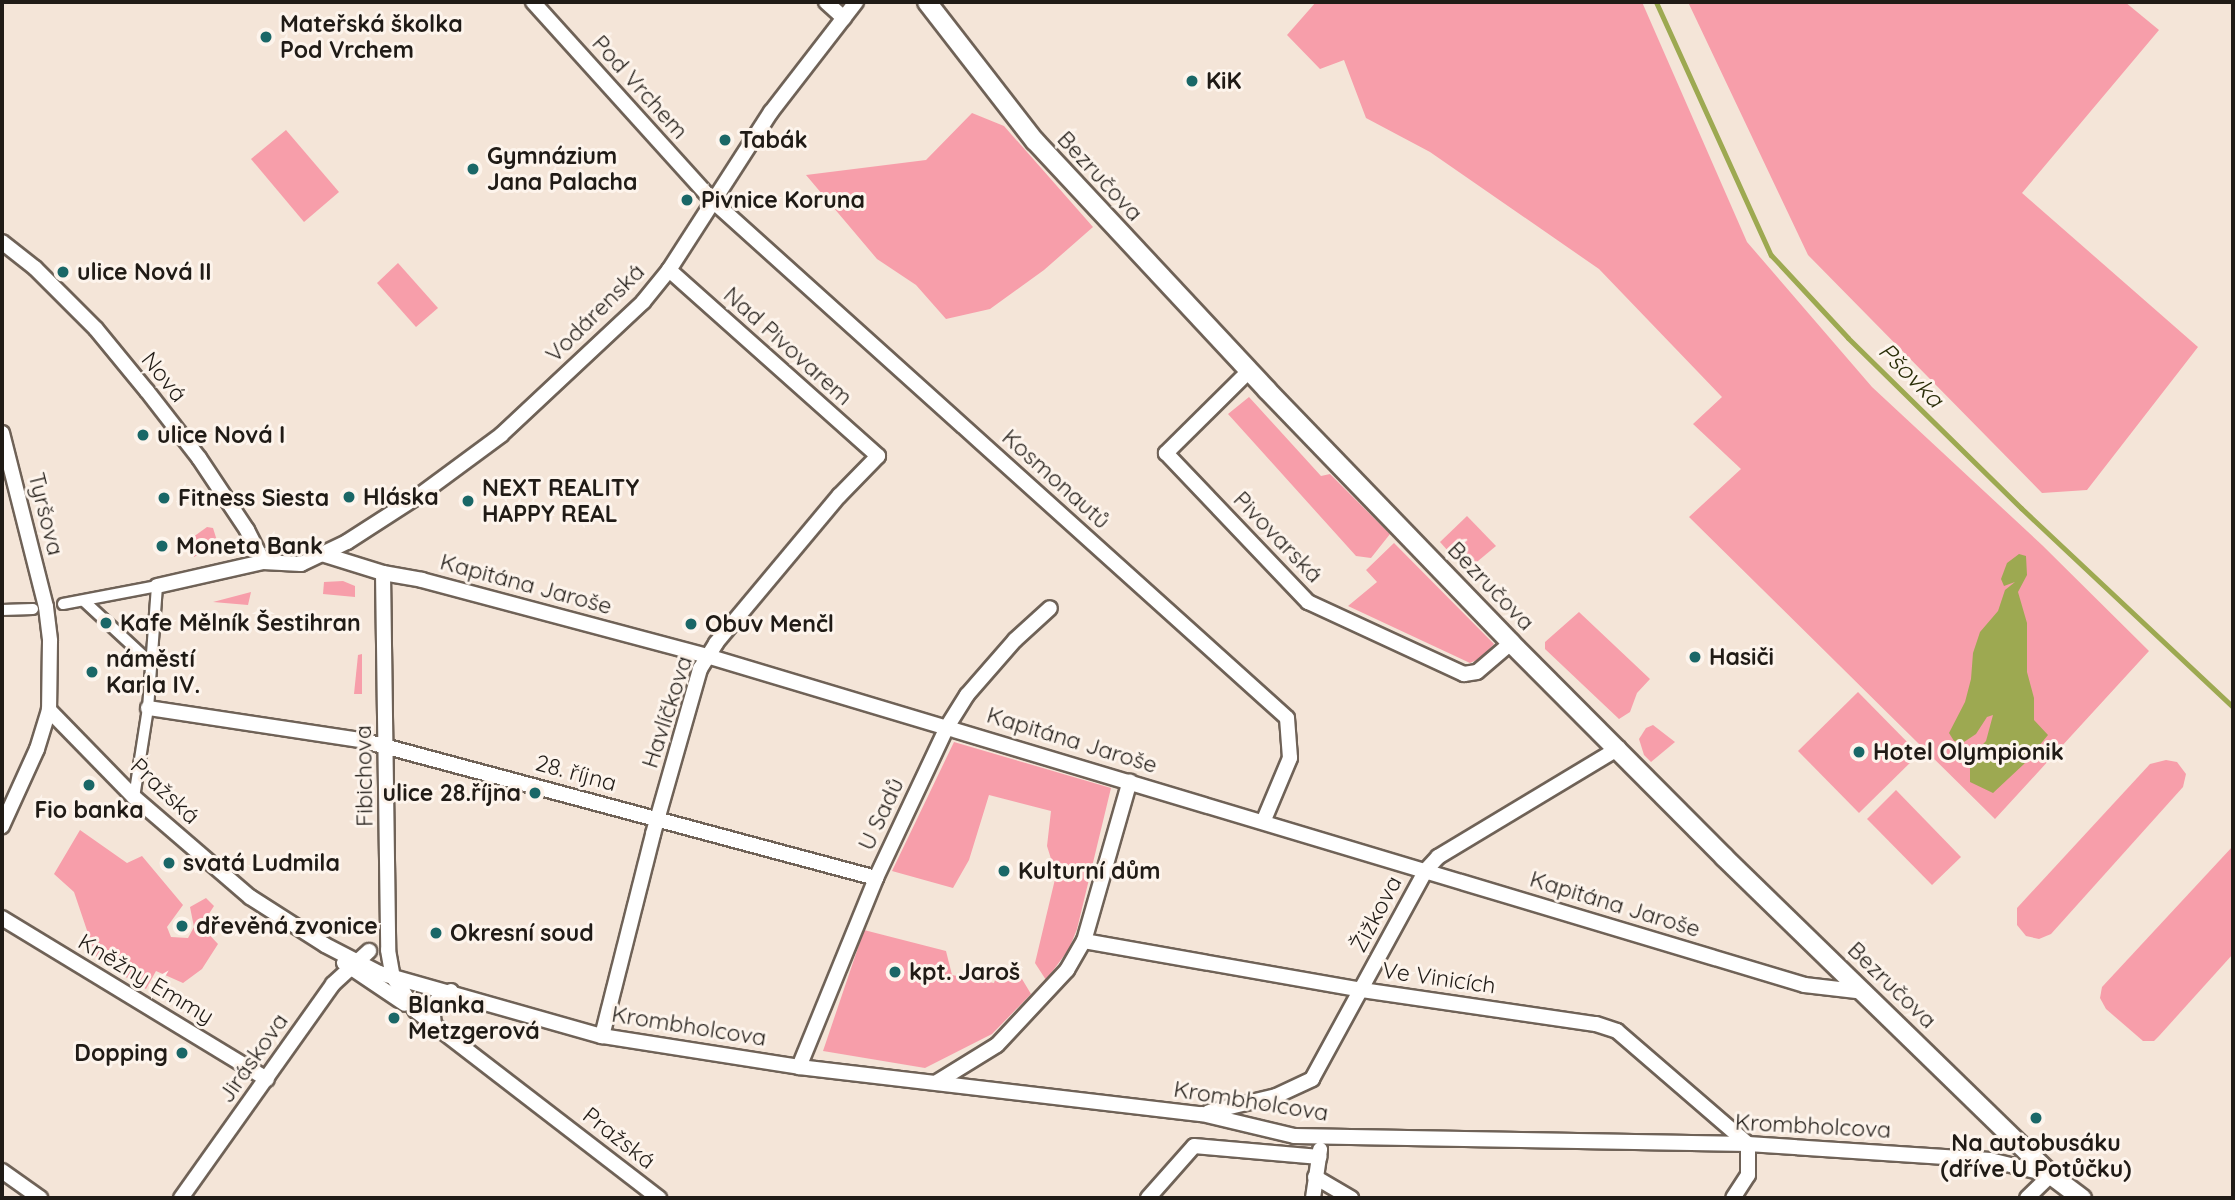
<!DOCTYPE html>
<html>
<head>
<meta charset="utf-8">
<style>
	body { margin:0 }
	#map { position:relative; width:2235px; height:1200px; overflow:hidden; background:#f4e5d8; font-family:Quicksand,sans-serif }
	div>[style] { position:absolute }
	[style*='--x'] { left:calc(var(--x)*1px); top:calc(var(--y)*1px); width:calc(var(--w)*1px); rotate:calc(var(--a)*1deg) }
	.green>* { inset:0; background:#f79eaa }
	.water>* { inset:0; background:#9da951 }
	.stream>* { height:5px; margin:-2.5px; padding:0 2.5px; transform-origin:2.5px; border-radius:2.5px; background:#9da951 }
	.roads { filter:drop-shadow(2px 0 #6f6257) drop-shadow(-2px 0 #6f6257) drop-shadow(0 2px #6f6257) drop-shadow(0 -2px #6f6257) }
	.pedestrian>* { height:10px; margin:-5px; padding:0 5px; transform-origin:5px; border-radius:5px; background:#fff }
	.minor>* { height:14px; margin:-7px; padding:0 7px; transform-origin:7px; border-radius:7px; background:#fff }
	.tertiary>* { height:18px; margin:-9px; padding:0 9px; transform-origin:9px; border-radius:9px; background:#fff }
	.dots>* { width:19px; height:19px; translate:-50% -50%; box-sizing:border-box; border:4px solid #fdf4ec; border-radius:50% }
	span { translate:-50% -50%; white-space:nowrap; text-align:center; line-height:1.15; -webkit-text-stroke:6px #fdf4ec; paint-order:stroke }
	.poi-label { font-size:23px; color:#201b16; font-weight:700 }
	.left { translate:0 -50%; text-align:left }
	.right { translate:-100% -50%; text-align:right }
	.street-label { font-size:23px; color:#201b16 }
	.water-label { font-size:24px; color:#2a2e08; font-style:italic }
	.frame { position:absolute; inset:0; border:4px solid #201b16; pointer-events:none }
</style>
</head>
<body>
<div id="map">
	<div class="green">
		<i style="clip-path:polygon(1316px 2px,1642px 2px,1747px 242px,1872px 387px,2042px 545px,2149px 651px,1995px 819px,1689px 517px,1741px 469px,1693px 424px,1722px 397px,1599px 269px,1430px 152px,1366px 118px,1344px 60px,1320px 69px,1287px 35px)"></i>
		<i style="clip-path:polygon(1688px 2px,2125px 2px,2159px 30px,2022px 193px,2198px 347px,2087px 490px,2042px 493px,1808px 255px)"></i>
		<i style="clip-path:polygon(972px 113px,1004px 126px,1093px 227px,1044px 270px,990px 309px,946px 319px,916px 285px,877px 259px,806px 175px,926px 160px)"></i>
		<i style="clip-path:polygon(286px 130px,339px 192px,304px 222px,251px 159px)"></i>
		<i style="clip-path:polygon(398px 263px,438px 308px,416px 327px,377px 283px)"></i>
		<i style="clip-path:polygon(1249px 397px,1321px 476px,1330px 474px,1390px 534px,1371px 558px,1356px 556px,1228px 414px)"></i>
		<i style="clip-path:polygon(1467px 516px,1496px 546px,1466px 571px,1440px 542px)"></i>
		<i style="clip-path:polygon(207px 527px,213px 528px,218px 544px,194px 557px,189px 540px)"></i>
		<i style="clip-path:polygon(1394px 543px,1494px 644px,1481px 658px,1470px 663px,1348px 606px,1377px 582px,1366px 570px)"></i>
		<i style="clip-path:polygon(343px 581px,355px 586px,355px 597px,323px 594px,324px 582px)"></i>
		<i style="clip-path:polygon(251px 592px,248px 605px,213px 602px)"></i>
		<i style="clip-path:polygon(1579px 612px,1650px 679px,1637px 693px,1630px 712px,1619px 719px,1545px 649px,1545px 642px)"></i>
		<i style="clip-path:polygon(362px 654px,362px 694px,354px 694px,358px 655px)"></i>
		<i style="clip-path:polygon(1858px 692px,1919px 754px,1859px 813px,1798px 751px)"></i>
		<i style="clip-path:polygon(1653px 725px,1675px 742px,1651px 762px,1644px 755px,1639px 739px,1646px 728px)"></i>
		<i style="clip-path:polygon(954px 742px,1111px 788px,1077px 929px,1069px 949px,1046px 980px,1035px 963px,1056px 875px,1047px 846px,1051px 811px,989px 795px,969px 860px,953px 888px,892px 871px)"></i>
		<i style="clip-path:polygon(2166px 760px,2177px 762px,2186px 774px,2183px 787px,2051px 934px,2039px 939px,2026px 936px,2017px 925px,2017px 908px,2150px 764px)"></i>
		<i style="clip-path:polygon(1896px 790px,1961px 857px,1932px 885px,1867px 819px)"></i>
		<i style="clip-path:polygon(80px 830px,127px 863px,142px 856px,183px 905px,167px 927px,171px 937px,188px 938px,194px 927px,190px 907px,206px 898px,214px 906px,201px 926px,218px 944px,202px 969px,183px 983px,156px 971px,146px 989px,97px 960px,74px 892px,54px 874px)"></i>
		<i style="clip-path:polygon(2233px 846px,2233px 954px,2159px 1036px,2154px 1041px,2143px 1041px,2106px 1009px,2100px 998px,2102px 987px)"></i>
		<i style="clip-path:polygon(864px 930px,946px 951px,952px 975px,994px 983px,999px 968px,1019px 974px,1031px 994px,992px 1034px,925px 1068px,823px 1051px)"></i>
	</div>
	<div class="water">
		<i style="clip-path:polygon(2019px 554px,2026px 556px,2027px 575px,2018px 592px,2027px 623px,2027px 672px,2034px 698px,2034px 720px,2048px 735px,2024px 764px,1993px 793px,1970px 782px,1970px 758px,1986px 741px,1993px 715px,1987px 717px,1976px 734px,1964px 742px,1954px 741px,1949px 733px,1965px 702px,1971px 679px,1973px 653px,1980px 632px,1998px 611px,2005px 590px,2015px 582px,2004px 586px,2001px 579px,2007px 563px)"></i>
	</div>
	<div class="stream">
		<i style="--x:1656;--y:2;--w:278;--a:65.6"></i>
		<i style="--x:1771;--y:255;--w:113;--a:47.1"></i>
		<i style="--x:1848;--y:338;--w:243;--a:44.5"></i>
		<i style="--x:2021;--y:508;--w:291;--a:43.2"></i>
	</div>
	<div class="roads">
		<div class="pedestrian">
			<i style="--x:84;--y:601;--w:91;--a:42.8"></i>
			<i style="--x:63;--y:604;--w:96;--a:-10.8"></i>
			<i style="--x:157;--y:586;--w:122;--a:94.2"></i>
			<i style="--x:148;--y:708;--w:90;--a:98.9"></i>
			<i style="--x:2;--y:610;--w:31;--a:-2"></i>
		</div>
		<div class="minor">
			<i style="--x:533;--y:2;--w:270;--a:47.9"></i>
			<i style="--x:714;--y:202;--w:771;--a:42"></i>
			<i style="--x:1287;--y:718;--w:40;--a:85.7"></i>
			<i style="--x:1290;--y:758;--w:67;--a:112.8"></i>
			<i style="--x:826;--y:2;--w:24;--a:42"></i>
			<i style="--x:2;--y:242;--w:42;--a:38.2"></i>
			<i style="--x:35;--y:268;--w:86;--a:45"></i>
			<i style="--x:96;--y:329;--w:80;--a:50.6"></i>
			<i style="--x:147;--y:391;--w:85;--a:52.2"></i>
			<i style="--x:199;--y:458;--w:87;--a:56.3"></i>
			<i style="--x:247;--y:530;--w:36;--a:63"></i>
			<i style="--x:1249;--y:371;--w:117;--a:135.3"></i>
			<i style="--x:1166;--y:453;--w:206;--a:46.4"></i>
			<i style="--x:1308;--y:602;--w:172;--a:24.8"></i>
			<i style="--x:1464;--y:674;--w:13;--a:-9"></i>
			<i style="--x:1477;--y:672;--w:45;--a:-40.5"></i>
			<i style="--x:2;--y:433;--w:179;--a:75.8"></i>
			<i style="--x:46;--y:607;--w:34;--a:83"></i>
			<i style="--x:50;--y:641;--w:69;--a:90.8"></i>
			<i style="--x:49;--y:710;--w:41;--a:107.1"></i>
			<i style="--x:37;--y:749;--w:85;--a:114.4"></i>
			<i style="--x:322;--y:554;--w:64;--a:17.3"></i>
			<i style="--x:383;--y:573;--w:40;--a:10"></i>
			<i style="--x:422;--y:580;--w:295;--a:14.9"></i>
			<i style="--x:707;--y:656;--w:1146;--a:16.68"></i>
			<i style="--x:1805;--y:985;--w:60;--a:6.7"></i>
			<i style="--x:383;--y:573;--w:377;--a:89.2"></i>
			<i style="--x:388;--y:950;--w:27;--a:80"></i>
			<i style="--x:393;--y:977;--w:41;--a:55.9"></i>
			<i style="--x:416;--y:1011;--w:307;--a:37.6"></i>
			<i style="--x:157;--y:586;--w:109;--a:-12.8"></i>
			<i style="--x:263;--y:562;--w:38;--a:3"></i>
			<i style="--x:301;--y:564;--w:51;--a:-25.6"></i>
			<i style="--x:347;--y:542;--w:87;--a:-32.8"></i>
			<i style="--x:420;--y:495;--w:101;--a:-36.5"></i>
			<i style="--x:501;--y:435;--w:195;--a:-43.1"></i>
			<i style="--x:643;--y:302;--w:41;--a:-50.9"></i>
			<i style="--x:669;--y:270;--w:188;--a:-57.2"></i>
			<i style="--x:771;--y:112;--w:139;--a:-52.3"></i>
			<i style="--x:148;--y:708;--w:219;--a:8.6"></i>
			<i style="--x:365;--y:741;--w:529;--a:15.01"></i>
			<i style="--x:49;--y:710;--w:122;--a:45.7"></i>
			<i style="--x:134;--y:797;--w:153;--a:40.8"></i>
			<i style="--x:250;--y:897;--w:89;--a:32.6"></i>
			<i style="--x:325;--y:945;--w:61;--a:27.4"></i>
			<i style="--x:379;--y:973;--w:232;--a:15.8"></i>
			<i style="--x:602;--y:1036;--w:199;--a:8.9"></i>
			<i style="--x:799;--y:1067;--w:406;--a:6.7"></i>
			<i style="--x:1202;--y:1114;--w:95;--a:13.4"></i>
			<i style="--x:1294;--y:1136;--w:454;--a:1"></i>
			<i style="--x:1748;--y:1144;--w:243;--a:3.8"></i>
			<i style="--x:1990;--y:1160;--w:63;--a:13.8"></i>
			<i style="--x:2;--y:918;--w:310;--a:31.3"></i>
			<i style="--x:1084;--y:941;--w:282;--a:10"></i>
			<i style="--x:1362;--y:990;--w:236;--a:8.3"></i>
			<i style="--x:1596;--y:1024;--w:22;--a:18"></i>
			<i style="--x:1617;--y:1031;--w:173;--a:40.8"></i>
			<i style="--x:1748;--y:1144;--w:31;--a:90"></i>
			<i style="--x:1748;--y:1175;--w:27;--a:123"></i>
			<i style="--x:344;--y:963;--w:73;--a:33.9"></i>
			<i style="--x:434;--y:1025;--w:18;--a:-96"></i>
			<i style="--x:432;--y:1007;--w:14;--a:-54"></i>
			<i style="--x:440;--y:996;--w:12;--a:-24"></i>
			<i style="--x:602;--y:1036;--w:208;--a:-75.8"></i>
			<i style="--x:653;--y:834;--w:172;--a:-74.1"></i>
			<i style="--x:700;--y:669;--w:31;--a:-58"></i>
			<i style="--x:716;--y:643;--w:192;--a:-50.1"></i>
			<i style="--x:839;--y:496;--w:56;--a:-45.7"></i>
			<i style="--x:878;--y:456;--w:280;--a:-138.3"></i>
			<i style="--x:799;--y:1067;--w:204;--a:-67.8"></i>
			<i style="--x:876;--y:878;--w:167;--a:-64.8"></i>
			<i style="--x:947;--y:727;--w:38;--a:-58"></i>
			<i style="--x:967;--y:695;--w:73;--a:-48.9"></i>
			<i style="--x:1015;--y:640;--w:47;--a:-42.4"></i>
			<i style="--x:937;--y:1082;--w:70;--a:-31.7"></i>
			<i style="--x:997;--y:1045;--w:103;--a:-47"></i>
			<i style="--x:1067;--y:970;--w:34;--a:-60"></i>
			<i style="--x:1084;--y:941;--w:166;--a:-74"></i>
			<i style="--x:1209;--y:1112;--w:69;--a:-13.4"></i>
			<i style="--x:1276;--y:1096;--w:40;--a:-25"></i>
			<i style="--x:1312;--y:1079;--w:238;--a:-61.4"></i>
			<i style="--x:1426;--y:870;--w:18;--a:-47"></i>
			<i style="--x:1438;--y:857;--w:211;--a:-31.1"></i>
			<i style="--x:2;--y:1171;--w:47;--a:35.4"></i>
			<i style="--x:1315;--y:1177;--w:42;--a:30.3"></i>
			<i style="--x:181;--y:1198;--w:262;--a:-54.6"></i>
			<i style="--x:333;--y:984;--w:49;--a:-42.5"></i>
			<i style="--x:1148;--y:1198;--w:69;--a:-48.5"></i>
			<i style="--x:1194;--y:1146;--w:126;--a:5"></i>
			<i style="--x:1313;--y:1198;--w:49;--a:-81.7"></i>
			<i style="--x:2027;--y:1198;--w:33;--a:-44"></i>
		</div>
		<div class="tertiary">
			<i style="--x:927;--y:2;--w:176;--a:52.2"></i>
			<i style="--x:1035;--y:141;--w:340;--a:47"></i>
			<i style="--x:1267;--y:390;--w:351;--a:46"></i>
			<i style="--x:1511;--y:643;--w:302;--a:45.1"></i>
			<i style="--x:1724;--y:857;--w:456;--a:44.2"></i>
			<i style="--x:2051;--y:1175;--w:39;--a:37"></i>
		</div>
	</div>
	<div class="dots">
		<i style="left:266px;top:37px;background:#1a6767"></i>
		<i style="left:1192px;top:81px;background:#1a6767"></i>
		<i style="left:725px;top:140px;background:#1a6767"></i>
		<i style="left:473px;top:169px;background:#1a6767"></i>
		<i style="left:687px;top:200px;background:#1a6767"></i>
		<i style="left:63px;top:272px;background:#1a6767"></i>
		<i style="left:143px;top:435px;background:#1a6767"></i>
		<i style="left:349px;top:497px;background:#1a6767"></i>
		<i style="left:164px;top:498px;background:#1a6767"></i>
		<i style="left:468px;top:501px;background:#1a6767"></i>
		<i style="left:162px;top:546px;background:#1a6767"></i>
		<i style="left:106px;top:623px;background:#1a6767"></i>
		<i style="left:691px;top:624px;background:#1a6767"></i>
		<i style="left:1695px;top:657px;background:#1a6767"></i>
		<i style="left:92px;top:672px;background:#1a6767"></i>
		<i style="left:1859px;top:752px;background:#1a6767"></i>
		<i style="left:89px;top:785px;background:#1a6767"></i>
		<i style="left:535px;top:793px;background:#1a6767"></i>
		<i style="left:169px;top:863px;background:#1a6767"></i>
		<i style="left:1004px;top:871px;background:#1a6767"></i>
		<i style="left:182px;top:926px;background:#1a6767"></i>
		<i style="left:436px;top:933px;background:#1a6767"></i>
		<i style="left:895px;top:972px;background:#1a6767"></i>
		<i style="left:394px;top:1018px;background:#1a6767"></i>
		<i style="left:182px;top:1053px;background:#1a6767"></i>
		<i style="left:2036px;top:1118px;background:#1a6767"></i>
	</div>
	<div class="poi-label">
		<span class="left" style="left:280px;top:37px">Mateřská školka<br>Pod Vrchem</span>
		<span class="left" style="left:1206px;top:81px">KiK</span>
		<span class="left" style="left:739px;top:140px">Tabák</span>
		<span class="left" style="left:487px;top:169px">Gymnázium<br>Jana Palacha</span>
		<span class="left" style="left:701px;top:200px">Pivnice Koruna</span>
		<span class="left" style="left:77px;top:272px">ulice Nová II</span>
		<span class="left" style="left:157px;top:435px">ulice Nová I</span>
		<span class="left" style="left:482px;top:501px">NEXT REALITY<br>HAPPY REAL</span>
		<span class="left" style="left:363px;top:497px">Hláska</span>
		<span class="left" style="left:178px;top:498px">Fitness Siesta</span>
		<span class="left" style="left:176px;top:546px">Moneta Bank</span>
		<span class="left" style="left:120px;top:623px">Kafe Mělník Šestihran</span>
		<span class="left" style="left:705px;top:624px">Obuv Menčl</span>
		<span class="left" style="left:1709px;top:657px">Hasiči</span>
		<span class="left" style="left:106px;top:672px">náměstí<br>Karla IV.</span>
		<span class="left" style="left:1873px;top:752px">Hotel Olympionik</span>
		<span class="right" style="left:521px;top:793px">ulice 28.října</span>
		<span style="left:89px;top:810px">Fio banka</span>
		<span class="left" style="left:183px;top:863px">svatá Ludmila</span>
		<span class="left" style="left:1018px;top:871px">Kulturní dům</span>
		<span class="left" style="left:196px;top:926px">dřevěná zvonice</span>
		<span class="left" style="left:450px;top:933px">Okresní soud</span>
		<span class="left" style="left:909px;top:972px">kpt. Jaroš</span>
		<span class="left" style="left:408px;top:1018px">Blanka<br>Metzgerová</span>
		<span class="right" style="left:168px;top:1053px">Dopping</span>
		<span style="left:2036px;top:1156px">Na autobusáku<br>(dříve U Potůčku)</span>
	</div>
	<div class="street-label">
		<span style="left:640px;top:87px;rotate:48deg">Pod Vrchem</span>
		<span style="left:1100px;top:176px;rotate:47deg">Bezručova</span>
		<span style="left:595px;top:313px;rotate:-45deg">Vodárenská</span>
		<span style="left:788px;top:346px;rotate:42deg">Nad Pivovarem</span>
		<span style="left:164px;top:377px;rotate:51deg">Nová</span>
		<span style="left:1056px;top:479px;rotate:42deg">Kosmonautů</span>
		<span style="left:46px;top:514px;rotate:76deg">Tyršova</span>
		<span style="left:1278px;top:537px;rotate:46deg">Pivovarská</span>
		<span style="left:526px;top:584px;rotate:15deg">Kapitána Jaroše</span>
		<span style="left:1491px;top:586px;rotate:46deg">Bezručova</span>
		<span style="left:667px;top:712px;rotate:-72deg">Havlíčkova</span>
		<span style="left:1072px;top:740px;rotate:17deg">Kapitána Jaroše</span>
		<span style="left:576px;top:773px;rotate:15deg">28. října</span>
		<span style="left:364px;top:776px;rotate:-91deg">Fibichova</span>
		<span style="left:165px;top:791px;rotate:43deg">Pražská</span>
		<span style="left:881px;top:814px;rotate:-65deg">U Sadů</span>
		<span style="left:1615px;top:904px;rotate:17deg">Kapitána Jaroše</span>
		<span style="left:1376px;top:914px;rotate:-62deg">Žižkova</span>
		<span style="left:1439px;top:978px;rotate:8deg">Ve Vinicích</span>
		<span style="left:146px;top:979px;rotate:31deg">Kněžny Emmy</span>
		<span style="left:1892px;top:985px;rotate:44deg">Bezručova</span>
		<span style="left:689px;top:1026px;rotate:9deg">Krombholcova</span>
		<span style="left:253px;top:1058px;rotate:-55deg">Jiráskova</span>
		<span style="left:1251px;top:1101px;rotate:9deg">Krombholcova</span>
		<span style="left:1813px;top:1126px;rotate:3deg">Krombholcova</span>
		<span style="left:619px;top:1138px;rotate:38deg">Pražská</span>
	</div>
	<div class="water-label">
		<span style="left:1911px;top:375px;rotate:45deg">Pšovka</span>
	</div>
	<div class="frame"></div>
</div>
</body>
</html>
